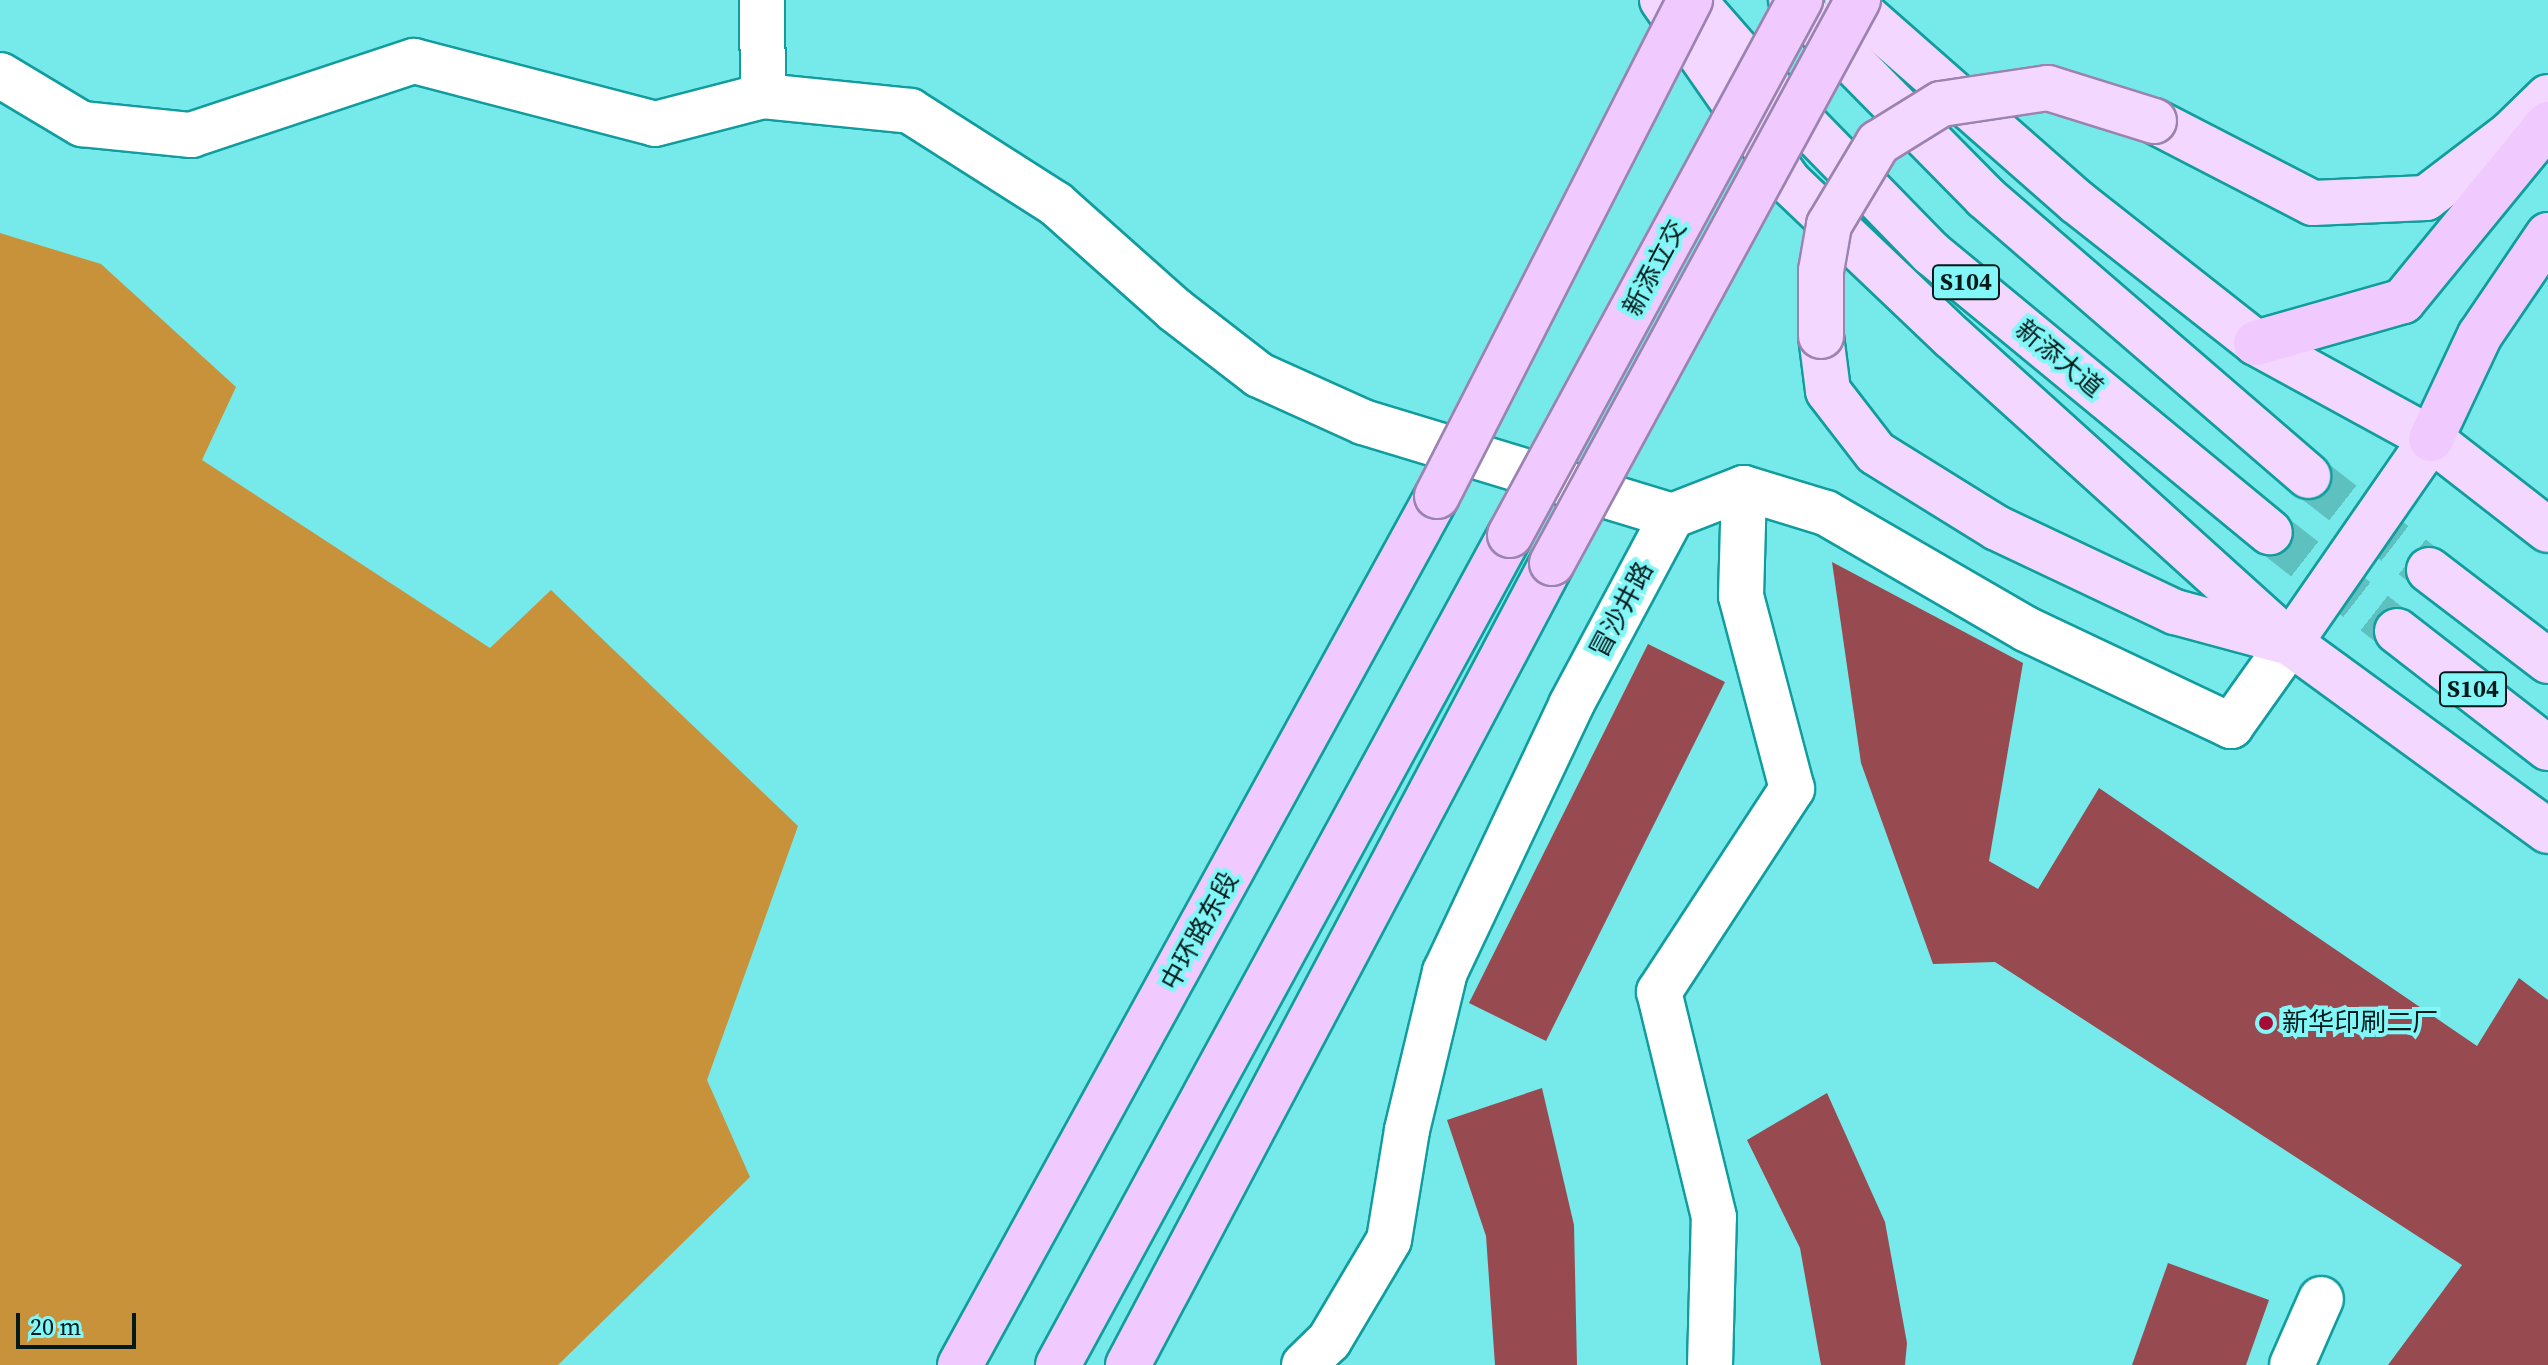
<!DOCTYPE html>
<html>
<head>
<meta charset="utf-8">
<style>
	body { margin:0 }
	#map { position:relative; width:2548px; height:1365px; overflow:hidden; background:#76e9ea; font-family:"Source Serif 4","Noto Sans SC",serif }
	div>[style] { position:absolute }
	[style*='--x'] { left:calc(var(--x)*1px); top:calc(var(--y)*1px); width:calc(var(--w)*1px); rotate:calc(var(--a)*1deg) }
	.forest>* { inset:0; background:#c8923b }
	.building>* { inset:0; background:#984a51 }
	.primary-tunnel>* { height:44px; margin-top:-22px; transform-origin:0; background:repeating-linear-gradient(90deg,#5fc0c0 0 44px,transparent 0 66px) }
	.roads { filter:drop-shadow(2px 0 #119c9e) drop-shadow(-2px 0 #119c9e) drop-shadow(0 2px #119c9e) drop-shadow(0 -2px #119c9e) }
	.minor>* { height:44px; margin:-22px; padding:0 22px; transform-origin:22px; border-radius:22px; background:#fff }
	.primary>* { height:44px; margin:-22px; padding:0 22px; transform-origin:22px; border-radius:22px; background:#f4d7ff }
	.trunk>* { height:44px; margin:-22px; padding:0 22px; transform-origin:22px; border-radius:22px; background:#f0caff }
	.bridges { filter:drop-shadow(2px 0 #9a84af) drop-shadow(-2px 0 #9a84af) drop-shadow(0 2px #9a84af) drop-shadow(0 -2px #9a84af) }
	.primary-bridge>* { height:44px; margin:-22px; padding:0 22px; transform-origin:22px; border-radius:22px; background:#f4d7ff }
	.trunk-bridge>* { height:44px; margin:-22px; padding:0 22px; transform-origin:22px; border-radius:22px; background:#f0caff }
	.dots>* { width:22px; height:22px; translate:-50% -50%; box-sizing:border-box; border:4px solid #83f6f7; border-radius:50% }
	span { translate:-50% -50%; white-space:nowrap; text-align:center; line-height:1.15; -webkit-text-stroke:8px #83f6f7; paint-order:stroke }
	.shield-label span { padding:2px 6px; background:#83f6f7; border:2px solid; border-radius:6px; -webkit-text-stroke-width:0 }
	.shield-label { font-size:24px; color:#021a1a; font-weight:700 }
	.street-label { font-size:26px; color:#021a1a }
	.poi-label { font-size:26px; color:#021a1a }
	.left { translate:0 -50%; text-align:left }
	.scale { position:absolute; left:16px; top:1313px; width:120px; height:36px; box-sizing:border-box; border:4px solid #021a1a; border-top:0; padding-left:10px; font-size:24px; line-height:28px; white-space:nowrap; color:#021a1a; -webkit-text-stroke:6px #83f6f7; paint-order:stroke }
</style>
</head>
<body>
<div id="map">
	<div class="forest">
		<i style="clip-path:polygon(0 233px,101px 264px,236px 387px,202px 460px,490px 648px,551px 590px,798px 826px,707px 1080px,750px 1177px,558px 1365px,0 1365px)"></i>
	</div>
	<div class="building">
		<i style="clip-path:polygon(1832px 562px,2023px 663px,1989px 861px,2038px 889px,2099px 788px,2477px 1046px,2519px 978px,2548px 1000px,2548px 1365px,2388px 1365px,2462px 1265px,1995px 962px,1933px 964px,1861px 763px)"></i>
		<i style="clip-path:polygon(1648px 644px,1725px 682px,1546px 1041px,1469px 1003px)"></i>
		<i style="clip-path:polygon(1542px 1088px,1574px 1225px,1577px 1365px,1495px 1365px,1486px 1236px,1447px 1120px)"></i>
		<i style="clip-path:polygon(1827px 1093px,1885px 1222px,1907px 1343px,1905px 1365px,1821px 1365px,1800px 1248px,1747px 1140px)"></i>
		<i style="clip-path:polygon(2168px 1263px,2269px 1300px,2246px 1365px,2132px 1365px)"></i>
	</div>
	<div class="primary-tunnel">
		<i style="--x:2308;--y:476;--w:153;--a:37.8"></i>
		<i style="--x:2270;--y:532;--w:161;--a:37.9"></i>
	</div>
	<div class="roads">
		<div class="minor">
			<i style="--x:762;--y:0;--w:96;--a:89.4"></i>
			<i style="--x:0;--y:75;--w:96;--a:30.9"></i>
			<i style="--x:82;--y:124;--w:110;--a:5.8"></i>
			<i style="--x:191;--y:135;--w:235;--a:-18.4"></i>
			<i style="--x:414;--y:61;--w:249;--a:14.6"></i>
			<i style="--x:655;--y:124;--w:112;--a:-14.5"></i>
			<i style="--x:763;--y:96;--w:148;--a:5.8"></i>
			<i style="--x:910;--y:111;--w:173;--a:32.5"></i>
			<i style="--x:1056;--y:204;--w:159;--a:41.7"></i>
			<i style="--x:1175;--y:310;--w:106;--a:37.7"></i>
			<i style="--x:1259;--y:375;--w:114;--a:24.3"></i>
			<i style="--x:1363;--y:422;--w:323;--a:16.9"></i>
			<i style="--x:1304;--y:1365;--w:35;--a:-44"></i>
			<i style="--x:1329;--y:1341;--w:117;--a:-59.3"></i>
			<i style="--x:1389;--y:1240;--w:111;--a:-80.7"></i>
			<i style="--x:1407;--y:1130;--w:163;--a:-76.5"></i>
			<i style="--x:1445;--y:972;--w:295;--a:-64.7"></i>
			<i style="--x:1571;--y:705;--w:214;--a:-61.9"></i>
			<i style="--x:1672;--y:516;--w:77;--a:-21.3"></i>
			<i style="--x:1744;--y:488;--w:86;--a:17"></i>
			<i style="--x:1826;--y:513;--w:231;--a:30.1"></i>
			<i style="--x:2026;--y:629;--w:227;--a:25.3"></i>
			<i style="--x:2231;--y:726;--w:102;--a:-54.6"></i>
			<i style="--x:1710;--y:1365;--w:148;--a:-88.5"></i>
			<i style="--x:1714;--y:1217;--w:232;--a:-103.7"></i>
			<i style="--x:1659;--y:992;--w:243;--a:-56.8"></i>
			<i style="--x:1792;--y:789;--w:200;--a:-104.8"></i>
			<i style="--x:1741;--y:596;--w:108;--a:-88.4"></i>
			<i style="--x:2292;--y:1365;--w:72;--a:-66.3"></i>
		</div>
		<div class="primary">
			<i style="--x:1662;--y:0;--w:222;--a:55.1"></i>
			<i style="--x:1789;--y:182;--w:226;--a:43.6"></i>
			<i style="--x:1953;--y:338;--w:455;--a:42.1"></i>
			<i style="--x:2290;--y:643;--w:319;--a:36.1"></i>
			<i style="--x:1693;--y:0;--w:117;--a:48.8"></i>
			<i style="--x:1770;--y:88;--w:231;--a:45.7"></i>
			<i style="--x:1931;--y:253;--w:439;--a:39.5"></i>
			<i style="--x:1791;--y:0;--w:276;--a:45.4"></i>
			<i style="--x:1985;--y:197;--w:427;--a:40.8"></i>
			<i style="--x:1847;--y:0;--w:306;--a:41.3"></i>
			<i style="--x:2077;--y:202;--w:228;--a:38.2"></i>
			<i style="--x:2256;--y:343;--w:200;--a:28.7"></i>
			<i style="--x:2431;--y:439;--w:148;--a:37.9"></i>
			<i style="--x:2154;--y:121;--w:179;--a:27.3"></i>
			<i style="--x:2313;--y:203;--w:113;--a:-2.5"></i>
			<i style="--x:2426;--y:198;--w:106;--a:-37.3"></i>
			<i style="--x:2510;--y:134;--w:53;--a:-44.2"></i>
			<i style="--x:1821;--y:336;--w:55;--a:82.7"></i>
			<i style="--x:1828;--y:391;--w:78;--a:52.3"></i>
			<i style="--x:1876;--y:453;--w:142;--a:31.8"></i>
			<i style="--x:1997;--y:528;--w:197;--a:25.3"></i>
			<i style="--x:2175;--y:612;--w:119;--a:15.1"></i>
			<i style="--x:2290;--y:643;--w:248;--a:-55.3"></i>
			<i style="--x:2429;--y:570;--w:150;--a:37.4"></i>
			<i style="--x:2397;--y:631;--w:191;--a:37.8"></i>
		</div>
		<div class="trunk">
			<i style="--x:2256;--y:343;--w:153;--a:-15.9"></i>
			<i style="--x:2403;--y:301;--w:229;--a:-50.7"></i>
			<i style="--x:2431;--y:439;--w:115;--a:-64.8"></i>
			<i style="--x:2480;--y:335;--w:121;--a:-55.8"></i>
			<i style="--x:960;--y:1365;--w:991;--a:-61.24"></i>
			<i style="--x:1058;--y:1365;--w:945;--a:-61.43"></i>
			<i style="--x:1128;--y:1365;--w:907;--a:-62.14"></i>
		</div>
	</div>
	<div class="bridges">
		<div class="primary-bridge">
			<i style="--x:1821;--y:336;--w:65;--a:-90"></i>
			<i style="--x:1821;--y:271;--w:47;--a:-80.1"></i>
			<i style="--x:1829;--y:225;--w:96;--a:-59.1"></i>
			<i style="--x:1878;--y:143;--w:74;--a:-31.8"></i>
			<i style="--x:1941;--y:104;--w:108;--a:-8.5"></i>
			<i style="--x:2048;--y:88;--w:111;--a:17.3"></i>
		</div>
		<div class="trunk-bridge">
			<i style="--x:1437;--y:496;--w:557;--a:-62.97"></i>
			<i style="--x:1510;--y:535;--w:609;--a:-61.54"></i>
			<i style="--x:1552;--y:563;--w:641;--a:-61.48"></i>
		</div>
	</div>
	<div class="dots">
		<i style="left:2266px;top:1023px;background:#a60c35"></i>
	</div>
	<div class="shield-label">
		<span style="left:1966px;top:282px">S104</span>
		<span style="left:2473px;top:689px">S104</span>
	</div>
	<div class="street-label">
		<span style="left:1655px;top:268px;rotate:-62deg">新添立交</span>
		<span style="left:2059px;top:359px;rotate:40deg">新添大道</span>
		<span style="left:1622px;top:610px;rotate:-62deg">冒沙井路</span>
		<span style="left:1200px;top:931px;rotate:-61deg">中环路东段</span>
	</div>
	<div class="poi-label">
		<span class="left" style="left:2282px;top:1023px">新华印刷二厂</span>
	</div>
	<div class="scale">20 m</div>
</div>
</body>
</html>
